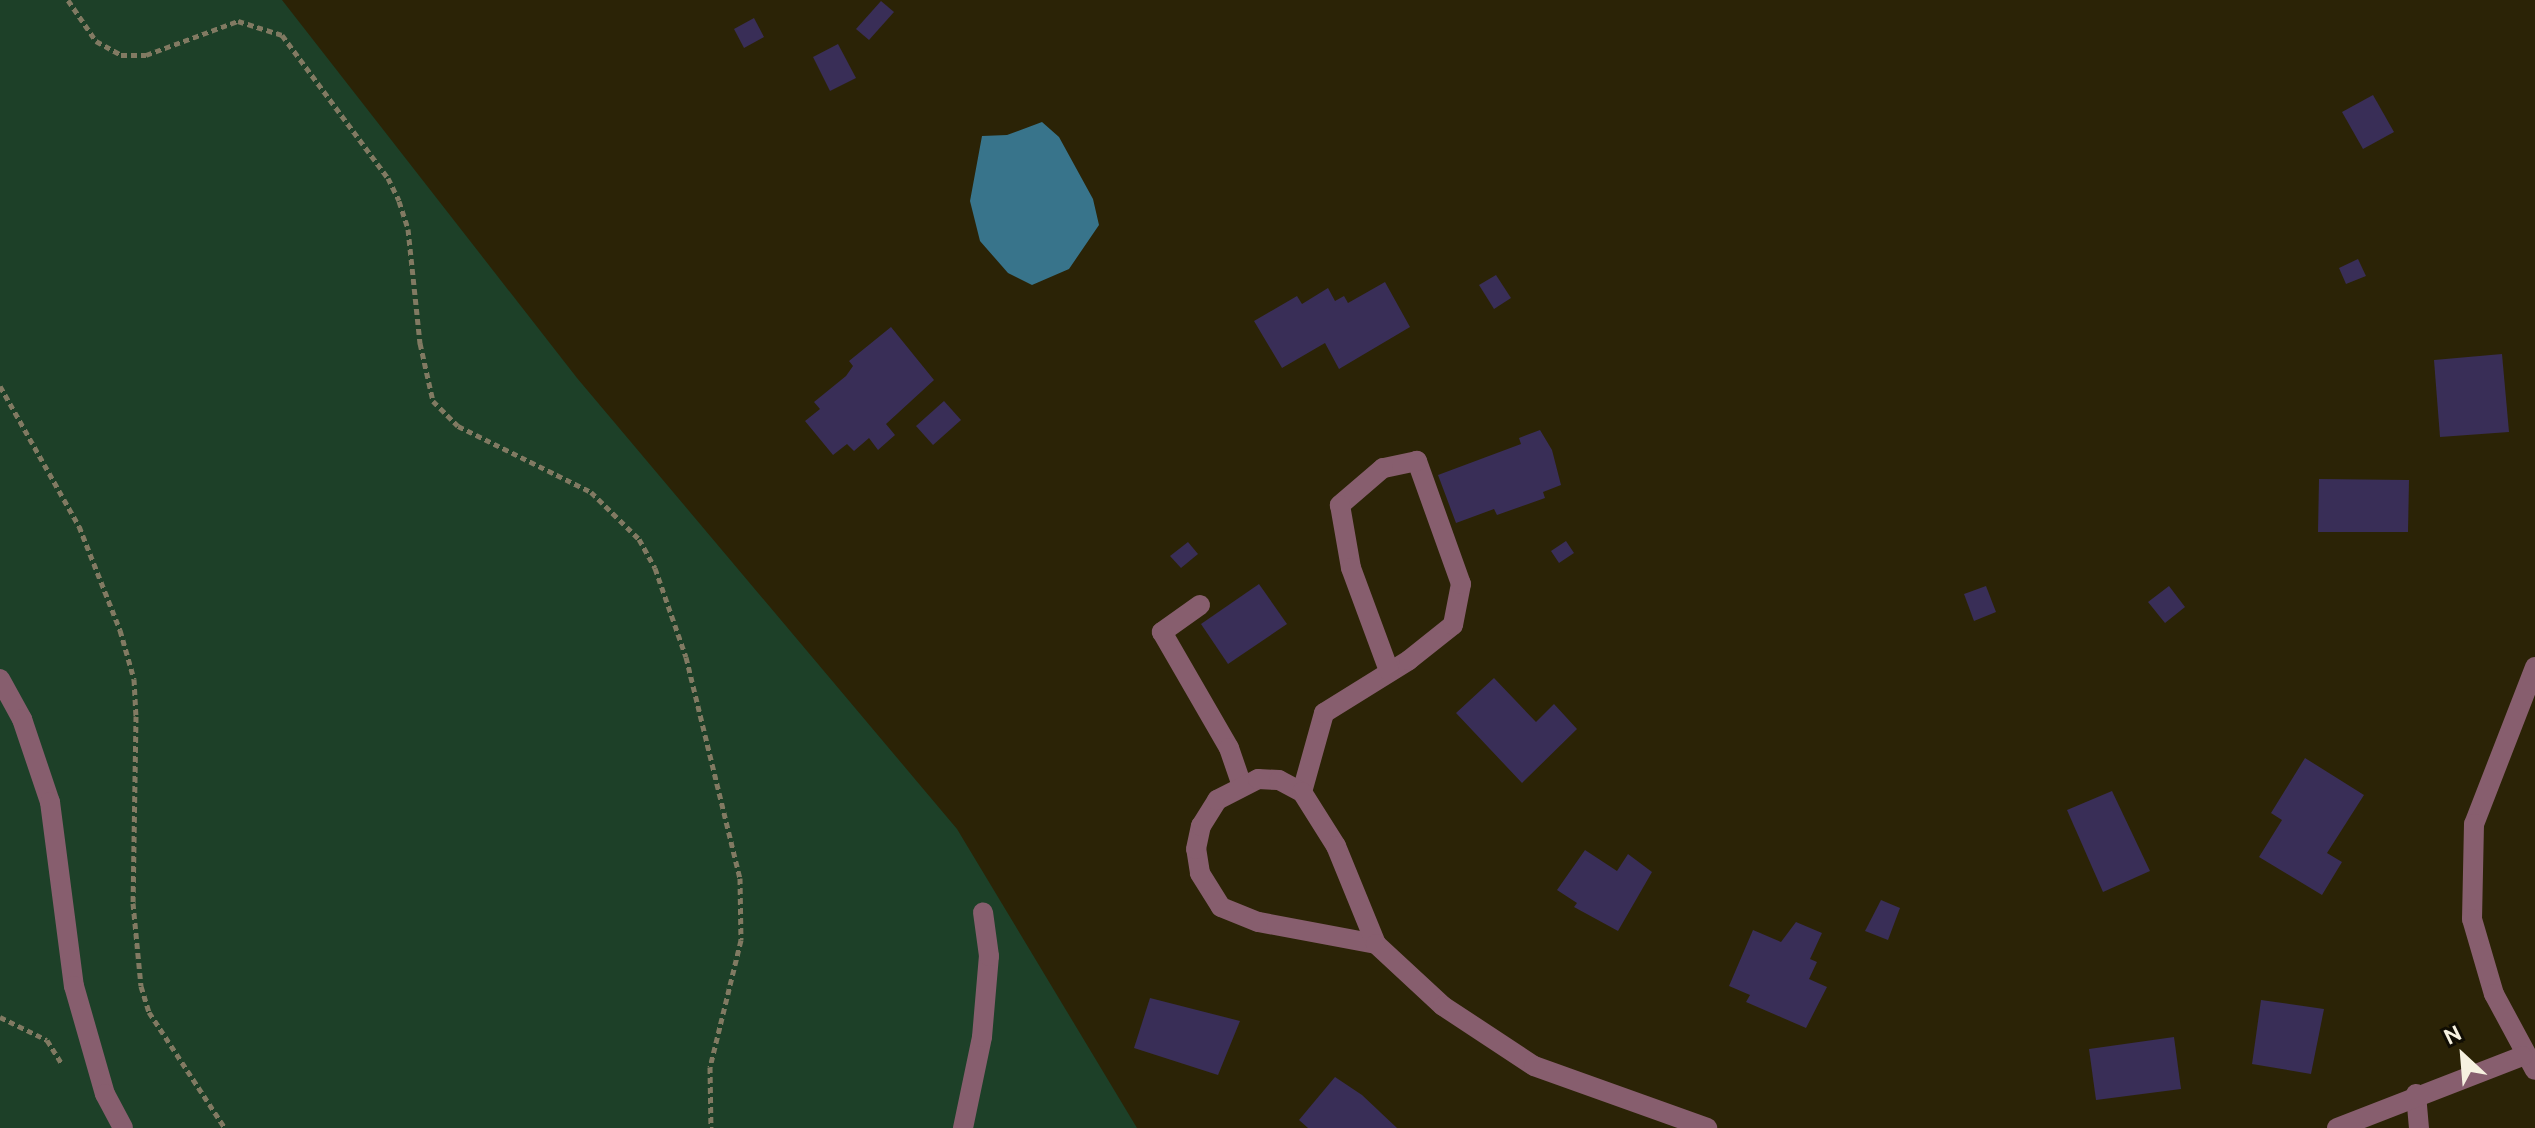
<!DOCTYPE html>
<html>
<head>
<meta charset="utf-8">
<style>
	body { margin:0 }
	#map { position:relative; width:2535px; height:1128px; overflow:hidden; background:#2b2306; font-family:Ubuntu,sans-serif }
	div>[style] { position:absolute }
	[style*='--x'] { left:calc(var(--x)*1px); top:calc(var(--y)*1px); width:calc(var(--w)*1px); rotate:calc(var(--a)*1deg) }
	.green>* { inset:0; background:#1d4028 }
	.water>* { inset:0; background:#38748b }
	.building>* { inset:0; background:#392e57 }
	.path>* { height:5px; margin-top:-2.5px; transform-origin:0; background:repeating-linear-gradient(90deg,#817a62 0 6px,transparent 0 10px) }
	.minor>* { height:20px; margin:-10px; padding:0 10px; transform-origin:10px; border-radius:10px; background:#875e6e }
	span { translate:-50% -50%; white-space:nowrap; text-align:center; line-height:1.15; -webkit-text-stroke:6px #100d03; paint-order:stroke }
	.north { position:absolute; left:2423px; top:1016px; width:80px; height:80px; -webkit-text-stroke:6px #100d03; paint-order:stroke; rotate:334deg; font-size:22px; font-weight:700; line-height:32px; text-align:center; color:#f6f1e0 }
	.north::after { content:''; display:block; margin:auto; width:28px; height:36px; background:#f6f1e0; clip-path:polygon(50% 0,100% 100%,50% 72%,0 100%) }
</style>
</head>
<body>
<div id="map">
	<div class="green">
		<i style="clip-path:polygon(0 0,282px 0,577px 378px,957px 829px,1137px 1128px,0 1128px)"></i>
	</div>
	<div class="water">
		<i style="clip-path:polygon(1042px 122px,1059px 137px,1093px 199px,1099px 225px,1069px 269px,1032px 285px,1008px 273px,980px 241px,970px 201px,982px 136px,1007px 135px)"></i>
	</div>
	<div class="building">
		<i style="clip-path:polygon(881px 1px,894px 12px,869px 40px,856px 29px)"></i>
		<i style="clip-path:polygon(754px 18px,764px 37px,744px 48px,734px 29px)"></i>
		<i style="clip-path:polygon(838px 44px,856px 78px,830px 91px,813px 57px)"></i>
		<i style="clip-path:polygon(2373px 95px,2394px 132px,2363px 149px,2342px 112px)"></i>
		<i style="clip-path:polygon(2358px 259px,2366px 276px,2346px 284px,2339px 268px)"></i>
		<i style="clip-path:polygon(1496px 275px,1511px 298px,1494px 309px,1479px 285px)"></i>
		<i style="clip-path:polygon(1385px 282px,1410px 327px,1339px 369px,1325px 343px,1282px 368px,1254px 321px,1297px 296px,1302px 304px,1328px 288px,1335px 301px,1344px 296px,1348px 303px)"></i>
		<i style="clip-path:polygon(891px 327px,934px 380px,886px 424px,895px 435px,878px 450px,869px 438px,854px 451px,847px 444px,833px 455px,805px 421px,820px 409px,814px 402px,846px 376px,853px 366px,849px 361px)"></i>
		<i style="clip-path:polygon(2502px 354px,2509px 432px,2440px 437px,2434px 360px)"></i>
		<i style="clip-path:polygon(944px 401px,961px 420px,933px 445px,916px 426px)"></i>
		<i style="clip-path:polygon(1540px 430px,1552px 450px,1561px 485px,1543px 492px,1545px 498px,1497px 515px,1494px 509px,1456px 523px,1438px 475px,1521px 444px,1519px 438px)"></i>
		<i style="clip-path:polygon(2319px 479px,2409px 480px,2408px 532px,2318px 532px)"></i>
		<i style="clip-path:polygon(1566px 541px,1574px 553px,1559px 563px,1551px 551px)"></i>
		<i style="clip-path:polygon(1188px 542px,1198px 554px,1181px 568px,1170px 556px)"></i>
		<i style="clip-path:polygon(1259px 584px,1287px 624px,1228px 664px,1201px 624px)"></i>
		<i style="clip-path:polygon(1986px 586px,1996px 612px,1974px 621px,1964px 594px)"></i>
		<i style="clip-path:polygon(2169px 586px,2185px 607px,2165px 623px,2148px 602px)"></i>
		<i style="clip-path:polygon(1494px 678px,1536px 722px,1554px 704px,1577px 729px,1522px 783px,1456px 713px)"></i>
		<i style="clip-path:polygon(2305px 758px,2364px 795px,2327px 853px,2342px 862px,2322px 895px,2259px 857px,2282px 820px,2271px 813px)"></i>
		<i style="clip-path:polygon(2112px 791px,2150px 871px,2103px 892px,2067px 810px)"></i>
		<i style="clip-path:polygon(1585px 850px,1617px 871px,1628px 854px,1652px 872px,1618px 931px,1574px 907px,1577px 903px,1557px 890px)"></i>
		<i style="clip-path:polygon(1881px 900px,1900px 908px,1888px 940px,1865px 931px)"></i>
		<i style="clip-path:polygon(1796px 922px,1822px 933px,1810px 959px,1817px 962px,1809px 979px,1827px 987px,1806px 1028px,1746px 1002px,1750px 995px,1729px 986px,1753px 930px,1781px 942px)"></i>
		<i style="clip-path:polygon(1150px 998px,1240px 1021px,1218px 1075px,1134px 1048px)"></i>
		<i style="clip-path:polygon(2261px 1000px,2324px 1009px,2311px 1074px,2252px 1064px)"></i>
		<i style="clip-path:polygon(2174px 1037px,2181px 1089px,2096px 1100px,2089px 1049px)"></i>
		<i style="clip-path:polygon(1335px 1077px,1362px 1095px,1397px 1128px,1308px 1128px,1299px 1120px)"></i>
	</div>
	<div class="path">
		<i style="--x:68;--y:0;--w:50;--a:55.7"></i>
		<i style="--x:96;--y:41;--w:29;--a:29"></i>
		<i style="--x:121;--y:55;--w:25;--a:0"></i>
		<i style="--x:146;--y:55;--w:98;--a:-20.3"></i>
		<i style="--x:238;--y:21;--w:46;--a:17.7"></i>
		<i style="--x:282;--y:35;--w:178;--a:53.5"></i>
		<i style="--x:388;--y:178;--w:25;--a:64"></i>
		<i style="--x:399;--y:201;--w:29;--a:72"></i>
		<i style="--x:408;--y:229;--w:115;--a:84"></i>
		<i style="--x:420;--y:343;--w:59;--a:77.4"></i>
		<i style="--x:433;--y:401;--w:35;--a:45"></i>
		<i style="--x:458;--y:426;--w:148;--a:26.4"></i>
		<i style="--x:591;--y:492;--w:67;--a:44.4"></i>
		<i style="--x:639;--y:539;--w:33;--a:61"></i>
		<i style="--x:655;--y:568;--w:94;--a:70.8"></i>
		<i style="--x:686;--y:657;--w:228;--a:76.3"></i>
		<i style="--x:740;--y:878;--w:62;--a:89.1"></i>
		<i style="--x:741;--y:940;--w:131;--a:103.7"></i>
		<i style="--x:710;--y:1067;--w:61;--a:89.1"></i>
		<i style="--x:0;--y:386;--w:161;--a:60.6"></i>
		<i style="--x:79;--y:526;--w:112;--a:68.5"></i>
		<i style="--x:120;--y:630;--w:51;--a:74.1"></i>
		<i style="--x:134;--y:679;--w:37;--a:87"></i>
		<i style="--x:136;--y:716;--w:187;--a:90.9"></i>
		<i style="--x:133;--y:903;--w:83;--a:84.5"></i>
		<i style="--x:141;--y:986;--w:27;--a:73"></i>
		<i style="--x:149;--y:1012;--w:139;--a:56.8"></i>
		<i style="--x:0;--y:1017;--w:52;--a:26.1"></i>
		<i style="--x:47;--y:1040;--w:28;--a:58"></i>
	</div>
	<div class="minor">
		<i style="--x:1200;--y:605;--w:47;--a:144.6"></i>
		<i style="--x:1162;--y:632;--w:134;--a:60"></i>
		<i style="--x:1229;--y:748;--w:37;--a:71"></i>
		<i style="--x:2535;--y:667;--w:168;--a:111.2"></i>
		<i style="--x:2474;--y:824;--w:95;--a:91.2"></i>
		<i style="--x:2472;--y:919;--w:78;--a:73.7"></i>
		<i style="--x:2494;--y:994;--w:86;--a:61.7"></i>
		<i style="--x:0;--y:679;--w:46;--a:61.2"></i>
		<i style="--x:22;--y:719;--w:88;--a:71.4"></i>
		<i style="--x:50;--y:802;--w:186;--a:82.6"></i>
		<i style="--x:74;--y:986;--w:112;--a:74"></i>
		<i style="--x:105;--y:1094;--w:38;--a:62"></i>
		<i style="--x:1302;--y:792;--w:82;--a:-74.4"></i>
		<i style="--x:1324;--y:713;--w:100;--a:-31.9"></i>
		<i style="--x:1409;--y:660;--w:56;--a:-38.5"></i>
		<i style="--x:1453;--y:625;--w:42;--a:-79"></i>
		<i style="--x:1461;--y:584;--w:131;--a:-109.7"></i>
		<i style="--x:1417;--y:461;--w:35;--a:168"></i>
		<i style="--x:1383;--y:468;--w:57;--a:139.3"></i>
		<i style="--x:1340;--y:505;--w:64;--a:80.1"></i>
		<i style="--x:1351;--y:568;--w:110;--a:69.7"></i>
		<i style="--x:1376;--y:944;--w:120;--a:-169.4"></i>
		<i style="--x:1258;--y:922;--w:40;--a:-158"></i>
		<i style="--x:1221;--y:907;--w:40;--a:-122"></i>
		<i style="--x:1200;--y:873;--w:24;--a:-99"></i>
		<i style="--x:1196;--y:849;--w:24;--a:-78"></i>
		<i style="--x:1201;--y:826;--w:31;--a:-58"></i>
		<i style="--x:1217;--y:800;--w:46;--a:-27.1"></i>
		<i style="--x:1258;--y:779;--w:21;--a:3"></i>
		<i style="--x:1279;--y:780;--w:26;--a:28"></i>
		<i style="--x:1302;--y:792;--w:64;--a:57.8"></i>
		<i style="--x:1336;--y:846;--w:106;--a:67.8"></i>
		<i style="--x:1376;--y:944;--w:91;--a:42.8"></i>
		<i style="--x:1443;--y:1006;--w:109;--a:33.4"></i>
		<i style="--x:1534;--y:1066;--w:184;--a:19.7"></i>
		<i style="--x:2416;--y:1094;--w:34;--a:85"></i>
		<i style="--x:963;--y:1128;--w:93;--a:-78.2"></i>
		<i style="--x:982;--y:1037;--w:81;--a:-85.1"></i>
		<i style="--x:989;--y:956;--w:44;--a:-97.8"></i>
		<i style="--x:2337;--y:1128;--w:199;--a:-21.2"></i>
	</div>
	<div class="north">N</div>
</div>
</body>
</html>
